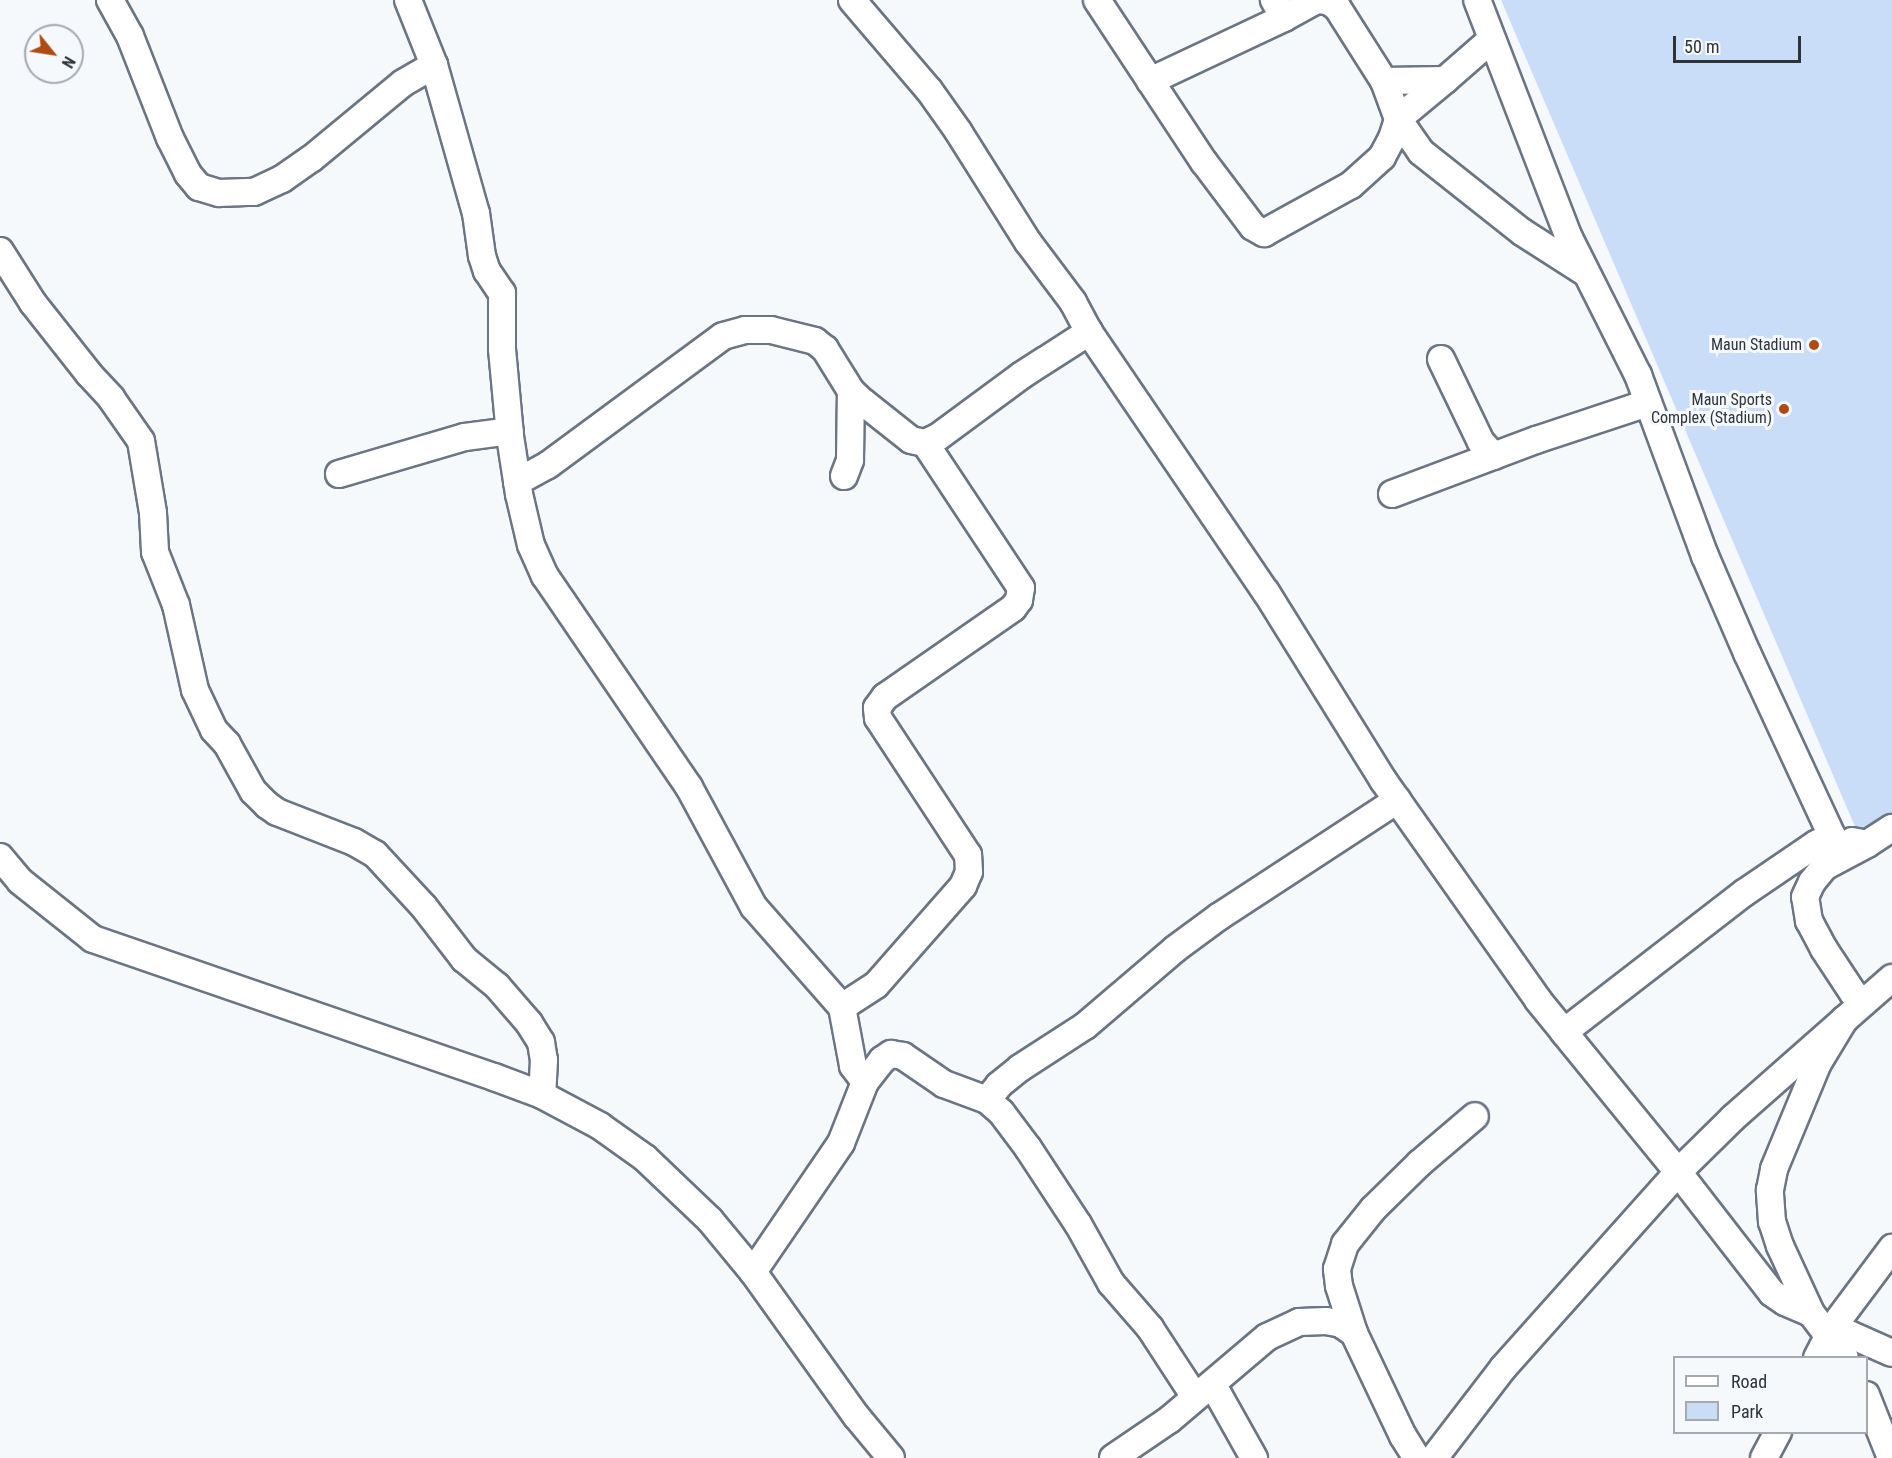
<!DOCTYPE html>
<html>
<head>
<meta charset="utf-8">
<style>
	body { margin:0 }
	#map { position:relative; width:1892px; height:1458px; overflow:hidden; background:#f6f9fc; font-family:"Roboto Condensed",sans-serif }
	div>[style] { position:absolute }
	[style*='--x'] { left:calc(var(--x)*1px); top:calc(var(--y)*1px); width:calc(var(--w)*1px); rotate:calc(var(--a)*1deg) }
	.green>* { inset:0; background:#c9ddf8 }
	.roads { filter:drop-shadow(2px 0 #6b7583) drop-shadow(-2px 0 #6b7583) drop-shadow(0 2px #6b7583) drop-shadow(0 -2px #6b7583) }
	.minor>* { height:26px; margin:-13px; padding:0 13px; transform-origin:13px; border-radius:13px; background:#fff }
	.dots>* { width:16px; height:16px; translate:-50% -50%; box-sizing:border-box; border:3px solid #f6f9fc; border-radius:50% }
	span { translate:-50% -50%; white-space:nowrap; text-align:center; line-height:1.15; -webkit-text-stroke:6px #f6f9fc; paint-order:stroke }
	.poi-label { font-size:16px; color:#2e3338 }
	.right { translate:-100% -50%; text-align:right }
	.legend { position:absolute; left:1673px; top:1356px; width:195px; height:78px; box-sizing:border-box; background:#f6f9fc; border:2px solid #a6aaae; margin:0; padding:8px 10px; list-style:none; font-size:18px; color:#2e3338 }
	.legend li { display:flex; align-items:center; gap:12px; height:30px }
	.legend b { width:30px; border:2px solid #a6aaae }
	.north { position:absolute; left:24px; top:24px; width:60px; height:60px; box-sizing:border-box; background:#f6f9fc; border:2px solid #a6aaae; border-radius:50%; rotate:120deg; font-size:16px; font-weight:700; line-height:24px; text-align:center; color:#2e3338 }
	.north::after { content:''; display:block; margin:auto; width:21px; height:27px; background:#af4c15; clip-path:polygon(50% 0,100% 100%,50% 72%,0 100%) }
	.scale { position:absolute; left:1673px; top:36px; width:128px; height:27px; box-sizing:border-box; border:3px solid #2e3338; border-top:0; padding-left:8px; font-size:18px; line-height:21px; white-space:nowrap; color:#2e3338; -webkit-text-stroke:4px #f6f9fc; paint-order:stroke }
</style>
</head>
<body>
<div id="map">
	<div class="green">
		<i style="clip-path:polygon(1501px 0,1892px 0,1892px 817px,1859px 836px)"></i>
	</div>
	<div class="roads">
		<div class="minor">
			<i style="--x:110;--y:0;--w:41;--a:60.9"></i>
			<i style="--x:130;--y:36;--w:110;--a:68.6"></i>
			<i style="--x:170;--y:138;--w:40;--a:63.4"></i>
			<i style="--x:188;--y:174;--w:17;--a:50"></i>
			<i style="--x:199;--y:187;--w:21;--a:17"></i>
			<i style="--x:219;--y:193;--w:35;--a:-2"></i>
			<i style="--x:254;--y:192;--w:31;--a:-25"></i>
			<i style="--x:282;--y:179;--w:35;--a:-35"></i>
			<i style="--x:311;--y:159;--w:119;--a:-39.6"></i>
			<i style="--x:403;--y:83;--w:36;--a:-30"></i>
			<i style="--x:408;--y:0;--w:70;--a:68.2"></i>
			<i style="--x:434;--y:65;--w:154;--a:74.2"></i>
			<i style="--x:476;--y:213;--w:43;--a:82.1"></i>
			<i style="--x:482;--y:256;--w:16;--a:72"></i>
			<i style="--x:487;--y:271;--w:27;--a:56"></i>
			<i style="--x:502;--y:293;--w:56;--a:90"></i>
			<i style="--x:502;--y:349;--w:87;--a:84.7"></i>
			<i style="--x:510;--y:436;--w:59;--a:81.2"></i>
			<i style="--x:519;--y:494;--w:52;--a:76.8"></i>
			<i style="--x:531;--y:545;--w:34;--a:66"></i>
			<i style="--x:545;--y:576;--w:255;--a:55.7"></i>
			<i style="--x:689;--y:787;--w:136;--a:61.6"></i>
			<i style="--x:754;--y:907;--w:133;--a:48.7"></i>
			<i style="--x:842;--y:1007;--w:60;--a:79.4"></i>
			<i style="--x:853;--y:1066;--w:20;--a:53"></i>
			<i style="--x:852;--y:0;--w:118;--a:49.5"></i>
			<i style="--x:929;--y:90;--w:50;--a:54.7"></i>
			<i style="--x:958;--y:131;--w:131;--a:57.8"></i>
			<i style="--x:1028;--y:242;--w:75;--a:53.1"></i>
			<i style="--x:1073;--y:302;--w:34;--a:62"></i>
			<i style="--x:1089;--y:332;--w:315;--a:55.8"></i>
			<i style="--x:1266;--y:592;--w:221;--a:58.1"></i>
			<i style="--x:1383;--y:780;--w:269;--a:54.8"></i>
			<i style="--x:1538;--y:1000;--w:41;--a:50.9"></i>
			<i style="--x:1564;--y:1032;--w:227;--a:-37.7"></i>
			<i style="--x:1744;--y:893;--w:87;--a:-34.2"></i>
			<i style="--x:1816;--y:844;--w:18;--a:-27"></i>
			<i style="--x:1832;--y:836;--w:202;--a:-114.9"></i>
			<i style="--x:1747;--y:653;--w:106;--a:-113.4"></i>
			<i style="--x:1705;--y:556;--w:193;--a:-110.3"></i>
			<i style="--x:1638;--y:375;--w:153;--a:-116.7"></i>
			<i style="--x:1569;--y:238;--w:255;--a:-111.1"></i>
			<i style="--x:1097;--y:0;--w:194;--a:56.6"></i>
			<i style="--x:1204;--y:162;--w:81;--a:53"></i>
			<i style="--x:1253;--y:227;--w:13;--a:29"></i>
			<i style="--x:1264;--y:233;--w:99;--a:-28.9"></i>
			<i style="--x:1351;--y:185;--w:42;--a:-42.1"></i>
			<i style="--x:1382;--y:157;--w:21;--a:-62"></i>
			<i style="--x:1392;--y:138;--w:20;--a:-72"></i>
			<i style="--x:1398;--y:119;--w:61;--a:-39.7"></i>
			<i style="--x:1284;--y:18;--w:38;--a:-29"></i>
			<i style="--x:1317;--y:0;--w:11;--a:5"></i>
			<i style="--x:1328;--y:1;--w:11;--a:34"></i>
			<i style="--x:1337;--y:7;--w:88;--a:57.6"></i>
			<i style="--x:1384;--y:81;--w:40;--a:69.8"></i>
			<i style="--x:1398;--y:119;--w:40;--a:55.1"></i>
			<i style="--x:1421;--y:152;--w:129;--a:38.4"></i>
			<i style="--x:1522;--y:232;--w:76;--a:32.6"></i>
			<i style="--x:1150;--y:81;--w:148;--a:-25.2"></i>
			<i style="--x:1284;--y:18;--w:21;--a:-119"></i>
			<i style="--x:1384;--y:81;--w:61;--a:-0.9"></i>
			<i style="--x:1445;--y:80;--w:62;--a:-41.1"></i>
			<i style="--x:0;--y:251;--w:62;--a:57.6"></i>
			<i style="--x:33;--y:303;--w:90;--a:51.7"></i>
			<i style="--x:89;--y:374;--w:33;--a:47"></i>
			<i style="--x:111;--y:398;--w:52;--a:55.1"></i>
			<i style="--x:141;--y:441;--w:73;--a:80.5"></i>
			<i style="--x:153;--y:513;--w:39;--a:87"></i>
			<i style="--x:155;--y:552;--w:57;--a:68.4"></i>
			<i style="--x:176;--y:605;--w:87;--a:77.4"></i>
			<i style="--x:195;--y:690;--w:44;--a:64.6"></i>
			<i style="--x:214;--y:730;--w:19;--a:47"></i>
			<i style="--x:227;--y:744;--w:54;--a:61"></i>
			<i style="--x:253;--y:791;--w:20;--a:45"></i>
			<i style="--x:267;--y:805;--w:12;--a:35"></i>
			<i style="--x:277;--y:812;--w:83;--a:21.3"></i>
			<i style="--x:354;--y:842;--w:24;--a:30"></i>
			<i style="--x:375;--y:854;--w:72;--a:47.2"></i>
			<i style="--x:424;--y:907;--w:66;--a:52.4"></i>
			<i style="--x:464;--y:959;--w:43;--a:39.3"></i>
			<i style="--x:497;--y:986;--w:49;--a:49.1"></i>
			<i style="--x:529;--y:1023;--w:22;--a:58"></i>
			<i style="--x:541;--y:1042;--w:18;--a:81"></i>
			<i style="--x:544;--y:1060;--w:35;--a:93"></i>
			<i style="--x:1441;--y:359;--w:92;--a:64.3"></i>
			<i style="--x:1481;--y:442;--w:19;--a:47"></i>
			<i style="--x:339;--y:474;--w:131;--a:-16.4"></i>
			<i style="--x:465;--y:437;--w:45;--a:-7.6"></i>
			<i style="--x:844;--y:476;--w:17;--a:-69"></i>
			<i style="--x:850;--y:460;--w:69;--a:-89.2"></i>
			<i style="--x:517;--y:482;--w:35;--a:-29"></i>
			<i style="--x:548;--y:465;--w:217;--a:-36.4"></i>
			<i style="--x:723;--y:336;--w:23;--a:-15"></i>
			<i style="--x:745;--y:330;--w:26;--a:0"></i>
			<i style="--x:771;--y:330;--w:45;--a:14"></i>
			<i style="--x:815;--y:341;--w:13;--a:39"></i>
			<i style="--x:825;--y:349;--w:49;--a:58.2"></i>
			<i style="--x:851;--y:391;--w:16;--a:43"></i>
			<i style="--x:863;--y:402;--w:61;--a:38.4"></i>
			<i style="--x:911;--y:440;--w:14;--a:12"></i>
			<i style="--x:925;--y:443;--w:14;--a:-25"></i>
			<i style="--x:938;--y:437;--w:104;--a:-36.4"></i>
			<i style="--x:1022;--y:375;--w:80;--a:-32.7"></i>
			<i style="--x:1392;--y:494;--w:154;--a:-20.6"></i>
			<i style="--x:1536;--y:440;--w:118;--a:-18.3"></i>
			<i style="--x:1852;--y:841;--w:15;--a:11"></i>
			<i style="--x:1867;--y:844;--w:30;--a:-33"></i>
			<i style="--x:0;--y:857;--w:31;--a:50"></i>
			<i style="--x:20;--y:881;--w:93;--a:38.5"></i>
			<i style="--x:93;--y:939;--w:424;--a:19"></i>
			<i style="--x:494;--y:1077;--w:51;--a:20.6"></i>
			<i style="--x:542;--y:1095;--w:66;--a:28.1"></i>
			<i style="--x:600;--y:1126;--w:55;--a:35.4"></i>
			<i style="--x:645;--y:1158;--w:90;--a:43.6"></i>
			<i style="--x:710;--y:1220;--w:67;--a:50.4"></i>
			<i style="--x:753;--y:1272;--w:178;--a:54.4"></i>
			<i style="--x:857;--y:1417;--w:53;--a:50.3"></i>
			<i style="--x:1864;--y:1002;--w:14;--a:-141"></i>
			<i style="--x:1853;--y:993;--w:53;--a:-123.4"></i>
			<i style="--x:1824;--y:949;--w:32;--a:-118"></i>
			<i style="--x:1809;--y:921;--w:24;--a:-99"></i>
			<i style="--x:1805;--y:897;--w:17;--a:-65"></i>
			<i style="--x:1812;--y:882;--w:19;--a:-51"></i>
			<i style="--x:1824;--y:867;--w:49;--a:-28.1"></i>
			<i style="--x:842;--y:1007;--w:40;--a:-32.9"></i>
			<i style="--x:876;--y:985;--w:132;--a:-48.7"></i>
			<i style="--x:963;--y:886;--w:15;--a:-67"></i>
			<i style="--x:969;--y:872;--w:17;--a:-93"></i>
			<i style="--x:968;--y:855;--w:164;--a:-123.3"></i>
			<i style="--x:878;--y:718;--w:10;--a:-96"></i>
			<i style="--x:877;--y:708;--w:14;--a:-54"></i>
			<i style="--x:885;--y:697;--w:156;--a:-34.8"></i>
			<i style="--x:1013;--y:608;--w:10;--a:-53"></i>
			<i style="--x:1019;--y:600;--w:12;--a:-81"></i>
			<i style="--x:1021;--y:588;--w:174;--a:-123.5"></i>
			<i style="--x:1844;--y:1020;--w:148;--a:138.6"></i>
			<i style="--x:1733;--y:1118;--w:77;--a:135.5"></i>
			<i style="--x:1678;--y:1172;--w:153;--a:52.2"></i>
			<i style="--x:1772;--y:1293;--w:16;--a:35"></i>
			<i style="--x:1785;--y:1302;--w:28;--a:23"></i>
			<i style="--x:1811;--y:1313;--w:56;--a:52.9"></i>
			<i style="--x:987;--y:1100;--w:19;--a:-51"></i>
			<i style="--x:999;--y:1085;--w:27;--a:-39"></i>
			<i style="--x:1020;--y:1068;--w:77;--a:-32.9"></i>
			<i style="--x:1085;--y:1026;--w:118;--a:-40.5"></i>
			<i style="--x:1175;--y:949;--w:56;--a:-36.3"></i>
			<i style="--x:1220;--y:916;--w:212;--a:-33.2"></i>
			<i style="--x:753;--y:1272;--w:156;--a:-55.7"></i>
			<i style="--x:841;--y:1143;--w:66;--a:-68.5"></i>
			<i style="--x:865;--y:1082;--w:28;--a:-52"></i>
			<i style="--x:882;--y:1060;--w:11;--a:-34"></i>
			<i style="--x:891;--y:1054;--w:12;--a:9"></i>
			<i style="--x:903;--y:1056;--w:50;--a:34.3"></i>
			<i style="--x:944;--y:1084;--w:46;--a:20.4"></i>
			<i style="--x:987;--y:1100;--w:18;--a:41"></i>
			<i style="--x:1001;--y:1112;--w:45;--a:53.1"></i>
			<i style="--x:1028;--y:1148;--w:91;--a:56.7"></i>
			<i style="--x:1078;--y:1224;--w:68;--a:60.8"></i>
			<i style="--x:1111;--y:1283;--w:60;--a:49.1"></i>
			<i style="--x:1150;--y:1328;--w:82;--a:56.9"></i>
			<i style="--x:1811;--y:1313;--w:74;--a:-114.8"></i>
			<i style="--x:1780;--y:1246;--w:25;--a:-108"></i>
			<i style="--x:1772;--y:1222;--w:32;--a:-94"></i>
			<i style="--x:1770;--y:1190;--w:21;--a:-79"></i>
			<i style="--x:1774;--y:1169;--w:115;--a:-67.5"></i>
			<i style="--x:1818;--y:1063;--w:50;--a:-58.8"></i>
			<i style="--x:1844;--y:1020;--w:64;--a:-41.2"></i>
			<i style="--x:1833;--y:1327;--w:64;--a:23.8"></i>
			<i style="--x:1354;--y:1333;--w:49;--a:-107.7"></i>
			<i style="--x:1339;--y:1286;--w:17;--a:-97"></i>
			<i style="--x:1337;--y:1269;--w:26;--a:-72"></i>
			<i style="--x:1345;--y:1244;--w:45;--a:-51.3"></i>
			<i style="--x:1373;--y:1209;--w:66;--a:-44.4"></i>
			<i style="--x:1420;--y:1163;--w:72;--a:-40.5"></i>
			<i style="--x:1817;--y:1358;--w:35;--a:-63"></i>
			<i style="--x:1833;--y:1327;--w:99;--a:-53.2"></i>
			<i style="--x:1213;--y:1385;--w:84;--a:60.7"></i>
			<i style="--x:1866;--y:1395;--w:68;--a:68.4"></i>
			<i style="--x:1113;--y:1458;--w:68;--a:-34.2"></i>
			<i style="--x:1169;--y:1420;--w:128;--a:-40.3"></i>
			<i style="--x:1267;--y:1337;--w:35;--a:-25"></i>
			<i style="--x:1299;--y:1322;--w:27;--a:-2"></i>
			<i style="--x:1326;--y:1321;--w:15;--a:11"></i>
			<i style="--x:1341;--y:1324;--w:16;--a:35"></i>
			<i style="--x:1354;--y:1333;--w:114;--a:64.6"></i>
			<i style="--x:1403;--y:1436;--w:26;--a:58"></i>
			<i style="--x:1434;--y:1458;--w:113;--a:-52.5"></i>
			<i style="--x:1503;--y:1368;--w:263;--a:-48.2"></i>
			<i style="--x:1678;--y:1172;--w:181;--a:-129.2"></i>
			<i style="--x:1764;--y:1458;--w:30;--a:-62"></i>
		</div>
	</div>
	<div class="dots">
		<i style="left:1814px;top:345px;background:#af4c15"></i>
		<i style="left:1784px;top:409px;background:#af4c15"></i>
	</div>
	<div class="poi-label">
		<span class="right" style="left:1802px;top:345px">Maun Stadium</span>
		<span class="right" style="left:1772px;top:409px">Maun Sports<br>Complex (Stadium)</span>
	</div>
	<ul class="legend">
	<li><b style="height:8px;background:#fff"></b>Road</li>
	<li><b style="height:16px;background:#c9ddf8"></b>Park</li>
	</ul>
	<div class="north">N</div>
	<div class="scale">50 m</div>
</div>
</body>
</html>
